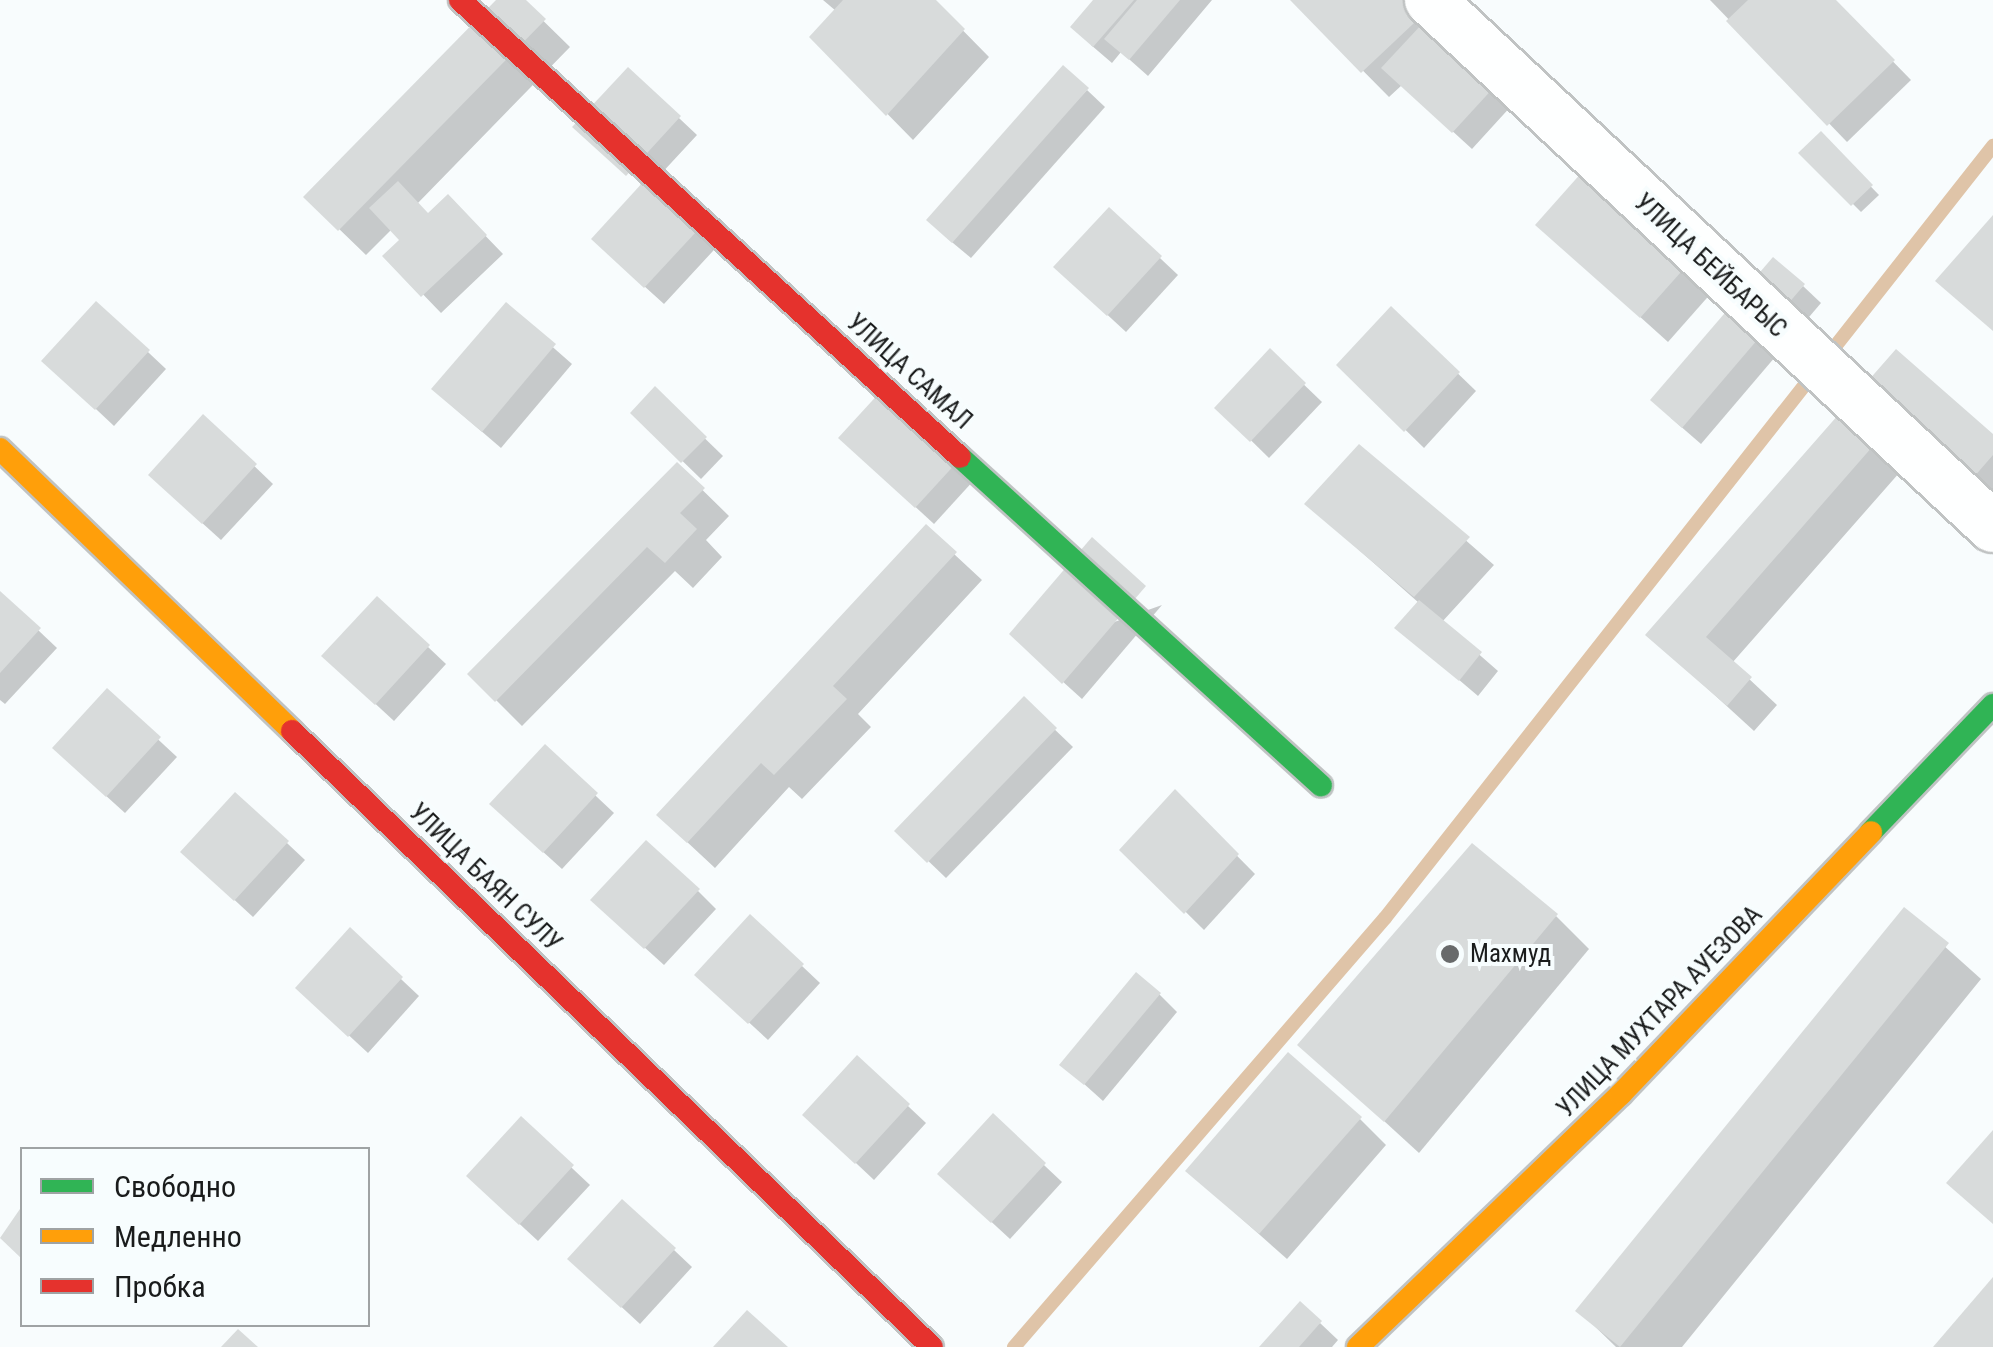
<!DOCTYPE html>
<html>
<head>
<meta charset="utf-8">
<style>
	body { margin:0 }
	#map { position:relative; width:1993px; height:1347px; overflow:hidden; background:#f8fcfd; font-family:"Roboto Condensed",sans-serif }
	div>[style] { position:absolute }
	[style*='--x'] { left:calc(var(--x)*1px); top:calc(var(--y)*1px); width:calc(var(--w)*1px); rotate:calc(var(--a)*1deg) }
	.shadow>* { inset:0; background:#0003 }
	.stream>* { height:14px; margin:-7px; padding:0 7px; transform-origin:7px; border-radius:7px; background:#dfc4a8 }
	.building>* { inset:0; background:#d8dbdb }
	.roads { filter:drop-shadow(2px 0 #c0c3c3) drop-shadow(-2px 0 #c0c3c3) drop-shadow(0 2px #c0c3c3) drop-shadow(0 -2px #c0c3c3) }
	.street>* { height:50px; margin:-25px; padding:0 25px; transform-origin:25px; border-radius:25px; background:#feffff }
	.fast>* { height:22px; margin:-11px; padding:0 11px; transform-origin:11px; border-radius:11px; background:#30b455 }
	.slow>* { height:22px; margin:-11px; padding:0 11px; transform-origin:11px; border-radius:11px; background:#ff9f0a }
	.jam>* { height:22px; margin:-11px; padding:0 11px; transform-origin:11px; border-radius:11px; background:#e5322d }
	.dots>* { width:28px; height:28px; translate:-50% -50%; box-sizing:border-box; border:5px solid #f7fdfe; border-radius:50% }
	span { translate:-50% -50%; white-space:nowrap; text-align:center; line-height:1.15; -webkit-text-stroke:8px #f7fdfe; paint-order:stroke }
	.street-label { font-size:25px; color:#1a1c1c }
	.poi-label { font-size:25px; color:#1a1c1c }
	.left { translate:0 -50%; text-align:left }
	.legend { position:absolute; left:20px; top:1147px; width:350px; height:180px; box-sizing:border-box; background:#f7fdfe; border:2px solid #9fa3a4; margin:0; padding:12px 18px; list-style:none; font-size:30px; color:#1a1c1c }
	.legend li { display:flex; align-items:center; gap:20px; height:50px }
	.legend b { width:50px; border:2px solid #9fa3a4 }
</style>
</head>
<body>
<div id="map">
	<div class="shadow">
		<i style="clip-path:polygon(522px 0,570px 47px,417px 204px,429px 216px,448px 197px,503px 254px,441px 313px,386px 256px,403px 240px,392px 229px,366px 255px,306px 197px)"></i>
		<i style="clip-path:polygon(823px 0,933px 0,989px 57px,913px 140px,812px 37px,836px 11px)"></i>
		<i style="clip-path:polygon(1096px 0,1212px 0,1148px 76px,1121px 52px,1112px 63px,1091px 45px)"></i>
		<i style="clip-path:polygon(1293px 0,1434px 14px,1524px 92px,1472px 149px,1402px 85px,1389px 97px)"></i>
		<i style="clip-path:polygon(1710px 0,1833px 0,1911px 80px,1847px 142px)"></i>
		<i style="clip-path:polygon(628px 70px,697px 135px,659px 176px,725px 238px,664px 304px,612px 257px,641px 188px)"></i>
		<i style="clip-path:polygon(1087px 90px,1105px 107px,971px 258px,947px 238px)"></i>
		<i style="clip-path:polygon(1821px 135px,1879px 195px,1861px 212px,1802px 153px)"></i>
		<i style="clip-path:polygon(1109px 210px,1178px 275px,1126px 332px,1074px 284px)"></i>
		<i style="clip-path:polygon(1538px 225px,1721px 282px,1668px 342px)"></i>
		<i style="clip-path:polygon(1803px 286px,1821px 303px,1701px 444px,1671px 418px)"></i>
		<i style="clip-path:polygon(97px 304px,166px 369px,114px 426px,63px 378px)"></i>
		<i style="clip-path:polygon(506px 306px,572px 364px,501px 448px,452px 406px)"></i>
		<i style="clip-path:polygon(1391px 309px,1476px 391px,1424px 448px,1339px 365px)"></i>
		<i style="clip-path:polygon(1270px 352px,1322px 402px,1269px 458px,1218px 408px)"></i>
		<i style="clip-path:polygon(1896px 353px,1993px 437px,1993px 510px,1922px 447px,1732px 663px,1777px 705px,1754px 731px,1649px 635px)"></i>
		<i style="clip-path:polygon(655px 390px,723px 456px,701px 479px,633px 413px)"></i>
		<i style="clip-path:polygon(204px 418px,273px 484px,221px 540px,169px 493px)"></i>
		<i style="clip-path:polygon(1359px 447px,1494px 565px,1442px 622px,1498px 671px,1478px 696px,1398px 628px,1419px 603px,1307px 504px)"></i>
		<i style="clip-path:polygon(859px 455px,986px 467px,934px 524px)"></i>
		<i style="clip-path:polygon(677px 465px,729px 516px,706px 540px,722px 557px,693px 588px,675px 571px,522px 726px,470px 674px)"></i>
		<i style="clip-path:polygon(926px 528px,982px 580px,858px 714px,871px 727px,802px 799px,789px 787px,715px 868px,686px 841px)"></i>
		<i style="clip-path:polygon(0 594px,57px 648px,5px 704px,0 700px)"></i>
		<i style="clip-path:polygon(1162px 605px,1082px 699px,1030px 652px)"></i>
		<i style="clip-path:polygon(428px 647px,446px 664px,394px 721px,342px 673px)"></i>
		<i style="clip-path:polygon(107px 692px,177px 757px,125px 813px,73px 766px)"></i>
		<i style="clip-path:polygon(1024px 700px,1073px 747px,946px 878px,897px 831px)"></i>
		<i style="clip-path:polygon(545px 748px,614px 813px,562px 869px,510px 822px)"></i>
		<i style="clip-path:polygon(1175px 793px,1255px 874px,1204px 930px,1123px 850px)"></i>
		<i style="clip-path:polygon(236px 795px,305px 860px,253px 917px,201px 869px)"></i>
		<i style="clip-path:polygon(698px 891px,716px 909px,664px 965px,612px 918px)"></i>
		<i style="clip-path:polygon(1904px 910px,1981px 979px,1682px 1347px,1616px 1347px,1579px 1311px)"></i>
		<i style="clip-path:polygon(1556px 916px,1589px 949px,1419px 1153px,1301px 1045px)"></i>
		<i style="clip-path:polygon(350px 931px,419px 996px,368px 1053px,316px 1005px)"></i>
		<i style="clip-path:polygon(802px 966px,820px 983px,768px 1040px,716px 992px)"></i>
		<i style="clip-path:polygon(1159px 994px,1177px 1012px,1103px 1101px,1063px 1065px)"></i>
		<i style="clip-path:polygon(857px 1058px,926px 1123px,874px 1180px,823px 1132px)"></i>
		<i style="clip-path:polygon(993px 1117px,1062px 1182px,1010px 1239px,958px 1191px)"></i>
		<i style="clip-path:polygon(1360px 1119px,1386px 1145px,1287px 1259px,1188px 1171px)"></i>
		<i style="clip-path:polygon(521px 1120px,590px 1185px,538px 1241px,487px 1194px)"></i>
		<i style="clip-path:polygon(674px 1250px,692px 1267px,640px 1324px,588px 1276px)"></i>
		<i style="clip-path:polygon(1320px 1323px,1338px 1340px,1332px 1347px,1262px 1347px)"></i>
	</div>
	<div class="stream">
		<i style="--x:1014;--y:1347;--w:567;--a:-49.15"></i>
		<i style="--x:1385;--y:918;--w:983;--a:-51.78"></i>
	</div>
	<div class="building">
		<i style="clip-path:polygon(496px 0,526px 0,546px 19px,338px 231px,303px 197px)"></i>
		<i style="clip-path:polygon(843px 0,936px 0,965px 29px,886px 116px,809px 37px)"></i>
		<i style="clip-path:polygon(1093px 0,1134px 0,1093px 47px,1070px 27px)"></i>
		<i style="clip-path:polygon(1137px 0,1180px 0,1129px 60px,1104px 39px)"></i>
		<i style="clip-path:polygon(1290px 0,1422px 0,1430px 8px,1361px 73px)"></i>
		<i style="clip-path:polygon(1748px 0,1836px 0,1895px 60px,1827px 126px,1726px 21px)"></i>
		<i style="clip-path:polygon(1437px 8px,1508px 72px,1452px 133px,1381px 68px)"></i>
		<i style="clip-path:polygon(1063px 65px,1089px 88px,952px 243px,926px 220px)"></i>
		<i style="clip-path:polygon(628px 67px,681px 116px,626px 176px,572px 127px)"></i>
		<i style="clip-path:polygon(1821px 131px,1873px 185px,1851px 206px,1798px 153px)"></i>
		<i style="clip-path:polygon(1591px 162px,1697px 254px,1640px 318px,1535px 225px)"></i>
		<i style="clip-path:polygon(655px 169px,709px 218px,644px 288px,591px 239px)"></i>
		<i style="clip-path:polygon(398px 181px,428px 213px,448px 194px,487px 235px,421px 297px,382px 256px,399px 240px,369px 208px)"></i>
		<i style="clip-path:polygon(1109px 207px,1162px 256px,1107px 316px,1053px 267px)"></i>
		<i style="clip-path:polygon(1993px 215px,1993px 331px,1935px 281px)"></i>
		<i style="clip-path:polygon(1773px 257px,1805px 284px,1682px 428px,1650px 400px)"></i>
		<i style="clip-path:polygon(96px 301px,150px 350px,95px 410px,41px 361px)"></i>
		<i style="clip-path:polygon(506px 302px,556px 344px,482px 432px,431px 389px)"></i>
		<i style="clip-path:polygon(1391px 306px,1460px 372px,1404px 432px,1336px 365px)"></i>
		<i style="clip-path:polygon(1270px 348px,1306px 383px,1250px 442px,1214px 408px)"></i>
		<i style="clip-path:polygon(1896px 349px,1993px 434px,1993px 455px,1966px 486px,1894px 422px,1706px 637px,1752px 677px,1727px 706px,1645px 635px)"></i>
		<i style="clip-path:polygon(893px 378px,970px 448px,915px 508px,838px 438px)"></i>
		<i style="clip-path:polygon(655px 386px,707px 437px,681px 463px,630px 413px)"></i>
		<i style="clip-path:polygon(203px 414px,257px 464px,202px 524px,148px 475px)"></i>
		<i style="clip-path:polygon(1359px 444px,1470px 537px,1414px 597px,1304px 504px)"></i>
		<i style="clip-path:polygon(677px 462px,705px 488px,680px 513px,697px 529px,665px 563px,647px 547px,495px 702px,467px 674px)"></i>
		<i style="clip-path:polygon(926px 524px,957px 552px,833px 686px,847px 699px,774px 775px,761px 763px,687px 843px,656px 815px)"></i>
		<i style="clip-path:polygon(1092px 537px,1146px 586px,1062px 684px,1009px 634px)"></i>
		<i style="clip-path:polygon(0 591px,41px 628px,0 673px)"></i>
		<i style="clip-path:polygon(377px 596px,430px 645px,375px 705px,321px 656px)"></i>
		<i style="clip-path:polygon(1419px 600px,1482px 652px,1459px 681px,1394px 628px)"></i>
		<i style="clip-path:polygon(107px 688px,161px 737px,106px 797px,52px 748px)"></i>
		<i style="clip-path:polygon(1024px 696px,1057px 728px,927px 863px,894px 831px)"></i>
		<i style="clip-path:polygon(545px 744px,598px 793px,543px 853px,489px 804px)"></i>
		<i style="clip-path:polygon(1175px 789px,1239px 854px,1184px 914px,1119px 850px)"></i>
		<i style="clip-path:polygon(235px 792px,289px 841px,234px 901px,180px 852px)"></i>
		<i style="clip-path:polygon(646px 840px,700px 889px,644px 949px,590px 900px)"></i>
		<i style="clip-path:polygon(1472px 843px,1558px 914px,1384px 1122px,1297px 1045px)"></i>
		<i style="clip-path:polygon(1904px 907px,1949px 943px,1620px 1347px,1575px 1311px)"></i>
		<i style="clip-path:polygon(750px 914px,804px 964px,748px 1024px,694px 975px)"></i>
		<i style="clip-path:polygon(350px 927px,403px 977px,348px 1037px,295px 988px)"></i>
		<i style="clip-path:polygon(1136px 972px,1161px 993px,1084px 1085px,1059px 1065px)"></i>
		<i style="clip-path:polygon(1288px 1052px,1362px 1117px,1259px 1234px,1185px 1171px)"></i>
		<i style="clip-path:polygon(857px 1055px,910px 1104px,855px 1164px,802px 1115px)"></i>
		<i style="clip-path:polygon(993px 1113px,1046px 1163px,991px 1223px,937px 1174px)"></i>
		<i style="clip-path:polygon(521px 1116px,574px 1165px,519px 1225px,466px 1176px)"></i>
		<i style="clip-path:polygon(1993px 1130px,1993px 1224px,1946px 1183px)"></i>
		<i style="clip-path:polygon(622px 1199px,676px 1248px,621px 1308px,567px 1259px)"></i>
		<i style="clip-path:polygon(22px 1206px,22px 1259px,0 1238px)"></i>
		<i style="clip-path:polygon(1993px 1277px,1993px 1347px,1933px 1347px)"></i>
		<i style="clip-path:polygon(1300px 1301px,1322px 1321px,1299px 1347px,1259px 1347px)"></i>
		<i style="clip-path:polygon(747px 1310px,788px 1347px,713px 1347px)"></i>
		<i style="clip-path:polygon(238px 1329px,258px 1347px,221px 1347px)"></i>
	</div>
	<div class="roads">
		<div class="street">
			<i style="--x:1430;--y:0;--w:771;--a:43.11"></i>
		</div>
		<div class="fast">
			<i style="--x:960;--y:457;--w:488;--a:42.3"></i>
			<i style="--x:1871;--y:832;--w:176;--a:-46.2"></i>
		</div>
		<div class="slow">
			<i style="--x:0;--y:449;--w:406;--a:44"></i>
			<i style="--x:1358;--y:1347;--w:365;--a:-43.9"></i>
			<i style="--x:1621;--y:1094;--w:362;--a:-46.3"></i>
		</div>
		<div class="jam">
			<i style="--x:460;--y:0;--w:677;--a:42.43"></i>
			<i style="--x:292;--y:731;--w:888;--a:43.91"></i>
		</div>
	</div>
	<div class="dots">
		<i style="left:1450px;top:954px;background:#686a6b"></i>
	</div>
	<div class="street-label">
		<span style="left:1710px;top:266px;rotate:43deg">УЛИЦА БЕЙБАРЫС</span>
		<span style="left:909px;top:372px;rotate:42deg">УЛИЦА САМАЛ</span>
		<span style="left:485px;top:878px;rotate:44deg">УЛИЦА БАЯН СУЛУ</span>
		<span style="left:1660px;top:1012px;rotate:-46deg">УЛИЦА МУХТАРА АУЕЗОВА</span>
	</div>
	<div class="poi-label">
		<span class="left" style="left:1470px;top:954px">Махмуд</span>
	</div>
	<ul class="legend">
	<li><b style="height:12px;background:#30b455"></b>Свободно</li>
	<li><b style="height:12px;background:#ff9f0a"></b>Медленно</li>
	<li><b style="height:12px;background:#e5322d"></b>Пробка</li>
	</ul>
</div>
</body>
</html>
